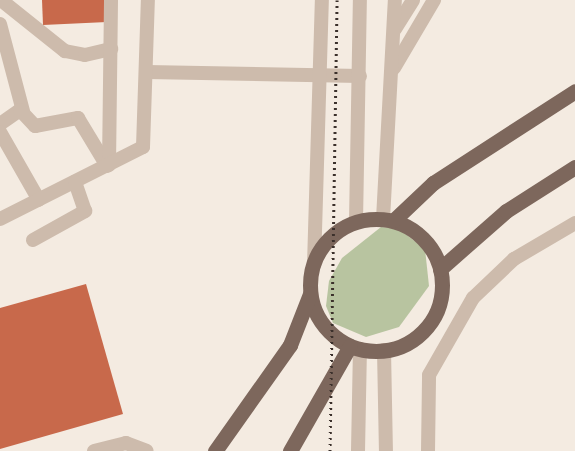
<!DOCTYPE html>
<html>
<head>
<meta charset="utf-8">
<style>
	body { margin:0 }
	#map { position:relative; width:575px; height:451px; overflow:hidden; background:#f4ebe1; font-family:"Roboto Condensed",sans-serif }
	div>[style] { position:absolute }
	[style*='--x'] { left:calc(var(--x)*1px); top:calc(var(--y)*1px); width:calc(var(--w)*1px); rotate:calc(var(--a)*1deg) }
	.green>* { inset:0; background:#b8c4a0 }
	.building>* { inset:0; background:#c8694b }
	.minor>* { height:14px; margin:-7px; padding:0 7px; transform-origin:7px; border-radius:7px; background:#cdbbac }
	.major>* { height:15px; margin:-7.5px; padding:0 7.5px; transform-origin:7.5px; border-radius:7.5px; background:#7d675c }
	.major>.ring { margin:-7.5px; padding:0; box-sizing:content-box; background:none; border:15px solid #7d675c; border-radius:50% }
	.rail>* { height:3px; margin-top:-1.5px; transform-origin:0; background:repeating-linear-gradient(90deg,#3b302b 0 1.5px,transparent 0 6px) }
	span { translate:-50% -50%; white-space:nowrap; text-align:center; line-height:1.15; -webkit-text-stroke:5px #fbf5ee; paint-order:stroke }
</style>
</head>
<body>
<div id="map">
	<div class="green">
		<i style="clip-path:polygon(381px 227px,399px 229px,425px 249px,429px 286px,399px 327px,366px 337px,333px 323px,326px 306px,329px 281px,342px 258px)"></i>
	</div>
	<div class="building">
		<i style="clip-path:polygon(42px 0,106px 0,107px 22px,43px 25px)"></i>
		<i style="clip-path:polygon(86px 284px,123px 414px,0 449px,0 308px)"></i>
	</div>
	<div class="minor">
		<i style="--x:1;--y:0;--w:82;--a:38.6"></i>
		<i style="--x:65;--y:51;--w:20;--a:11"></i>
		<i style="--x:85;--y:55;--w:27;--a:-13"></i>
		<i style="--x:0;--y:24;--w:90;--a:75.2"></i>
		<i style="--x:395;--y:29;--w:34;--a:-58"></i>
		<i style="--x:394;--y:68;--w:79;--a:-59.5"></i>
		<i style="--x:147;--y:72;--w:213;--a:1.1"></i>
		<i style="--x:0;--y:124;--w:24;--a:-35"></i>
		<i style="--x:20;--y:110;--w:22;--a:47"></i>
		<i style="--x:35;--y:126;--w:44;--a:-10.5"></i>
		<i style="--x:78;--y:118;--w:56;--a:58.9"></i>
		<i style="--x:0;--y:132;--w:78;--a:60.2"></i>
		<i style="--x:109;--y:165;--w:165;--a:-89.3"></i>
		<i style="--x:0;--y:219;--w:160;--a:-26.7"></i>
		<i style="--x:143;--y:147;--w:147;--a:-88.1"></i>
		<i style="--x:383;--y:219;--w:219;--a:-86.9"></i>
		<i style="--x:356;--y:222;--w:222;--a:-89"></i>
		<i style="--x:33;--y:240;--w:60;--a:-29.1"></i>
		<i style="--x:85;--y:211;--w:31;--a:-109"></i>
		<i style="--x:314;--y:265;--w:265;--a:-88.3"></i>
		<i style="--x:384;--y:350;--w:101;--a:88.9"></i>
		<i style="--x:94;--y:451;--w:33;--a:-14"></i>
		<i style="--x:126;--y:443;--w:22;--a:21"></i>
		<i style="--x:358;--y:451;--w:102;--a:-88.9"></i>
		<i style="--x:428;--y:451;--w:76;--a:-89.2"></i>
		<i style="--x:429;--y:375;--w:89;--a:-60.3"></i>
		<i style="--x:473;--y:298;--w:57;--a:-43.6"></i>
		<i style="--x:514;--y:259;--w:71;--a:-30.5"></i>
	</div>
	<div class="major">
		<i class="ring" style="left:310px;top:219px;width:117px;height:117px"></i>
		<i style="--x:394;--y:220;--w:54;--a:-43.5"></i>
		<i style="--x:433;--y:183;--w:169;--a:-32.9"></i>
		<i style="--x:440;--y:269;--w:88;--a:-41.3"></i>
		<i style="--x:506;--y:211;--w:82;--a:-32.5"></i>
		<i style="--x:215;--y:451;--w:130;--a:-54.7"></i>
		<i style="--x:290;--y:345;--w:55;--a:-68.6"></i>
		<i style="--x:290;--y:451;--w:121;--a:-60.3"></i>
	</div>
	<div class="rail">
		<i style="--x:330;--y:451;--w:451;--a:-89.1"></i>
	</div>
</div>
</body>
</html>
